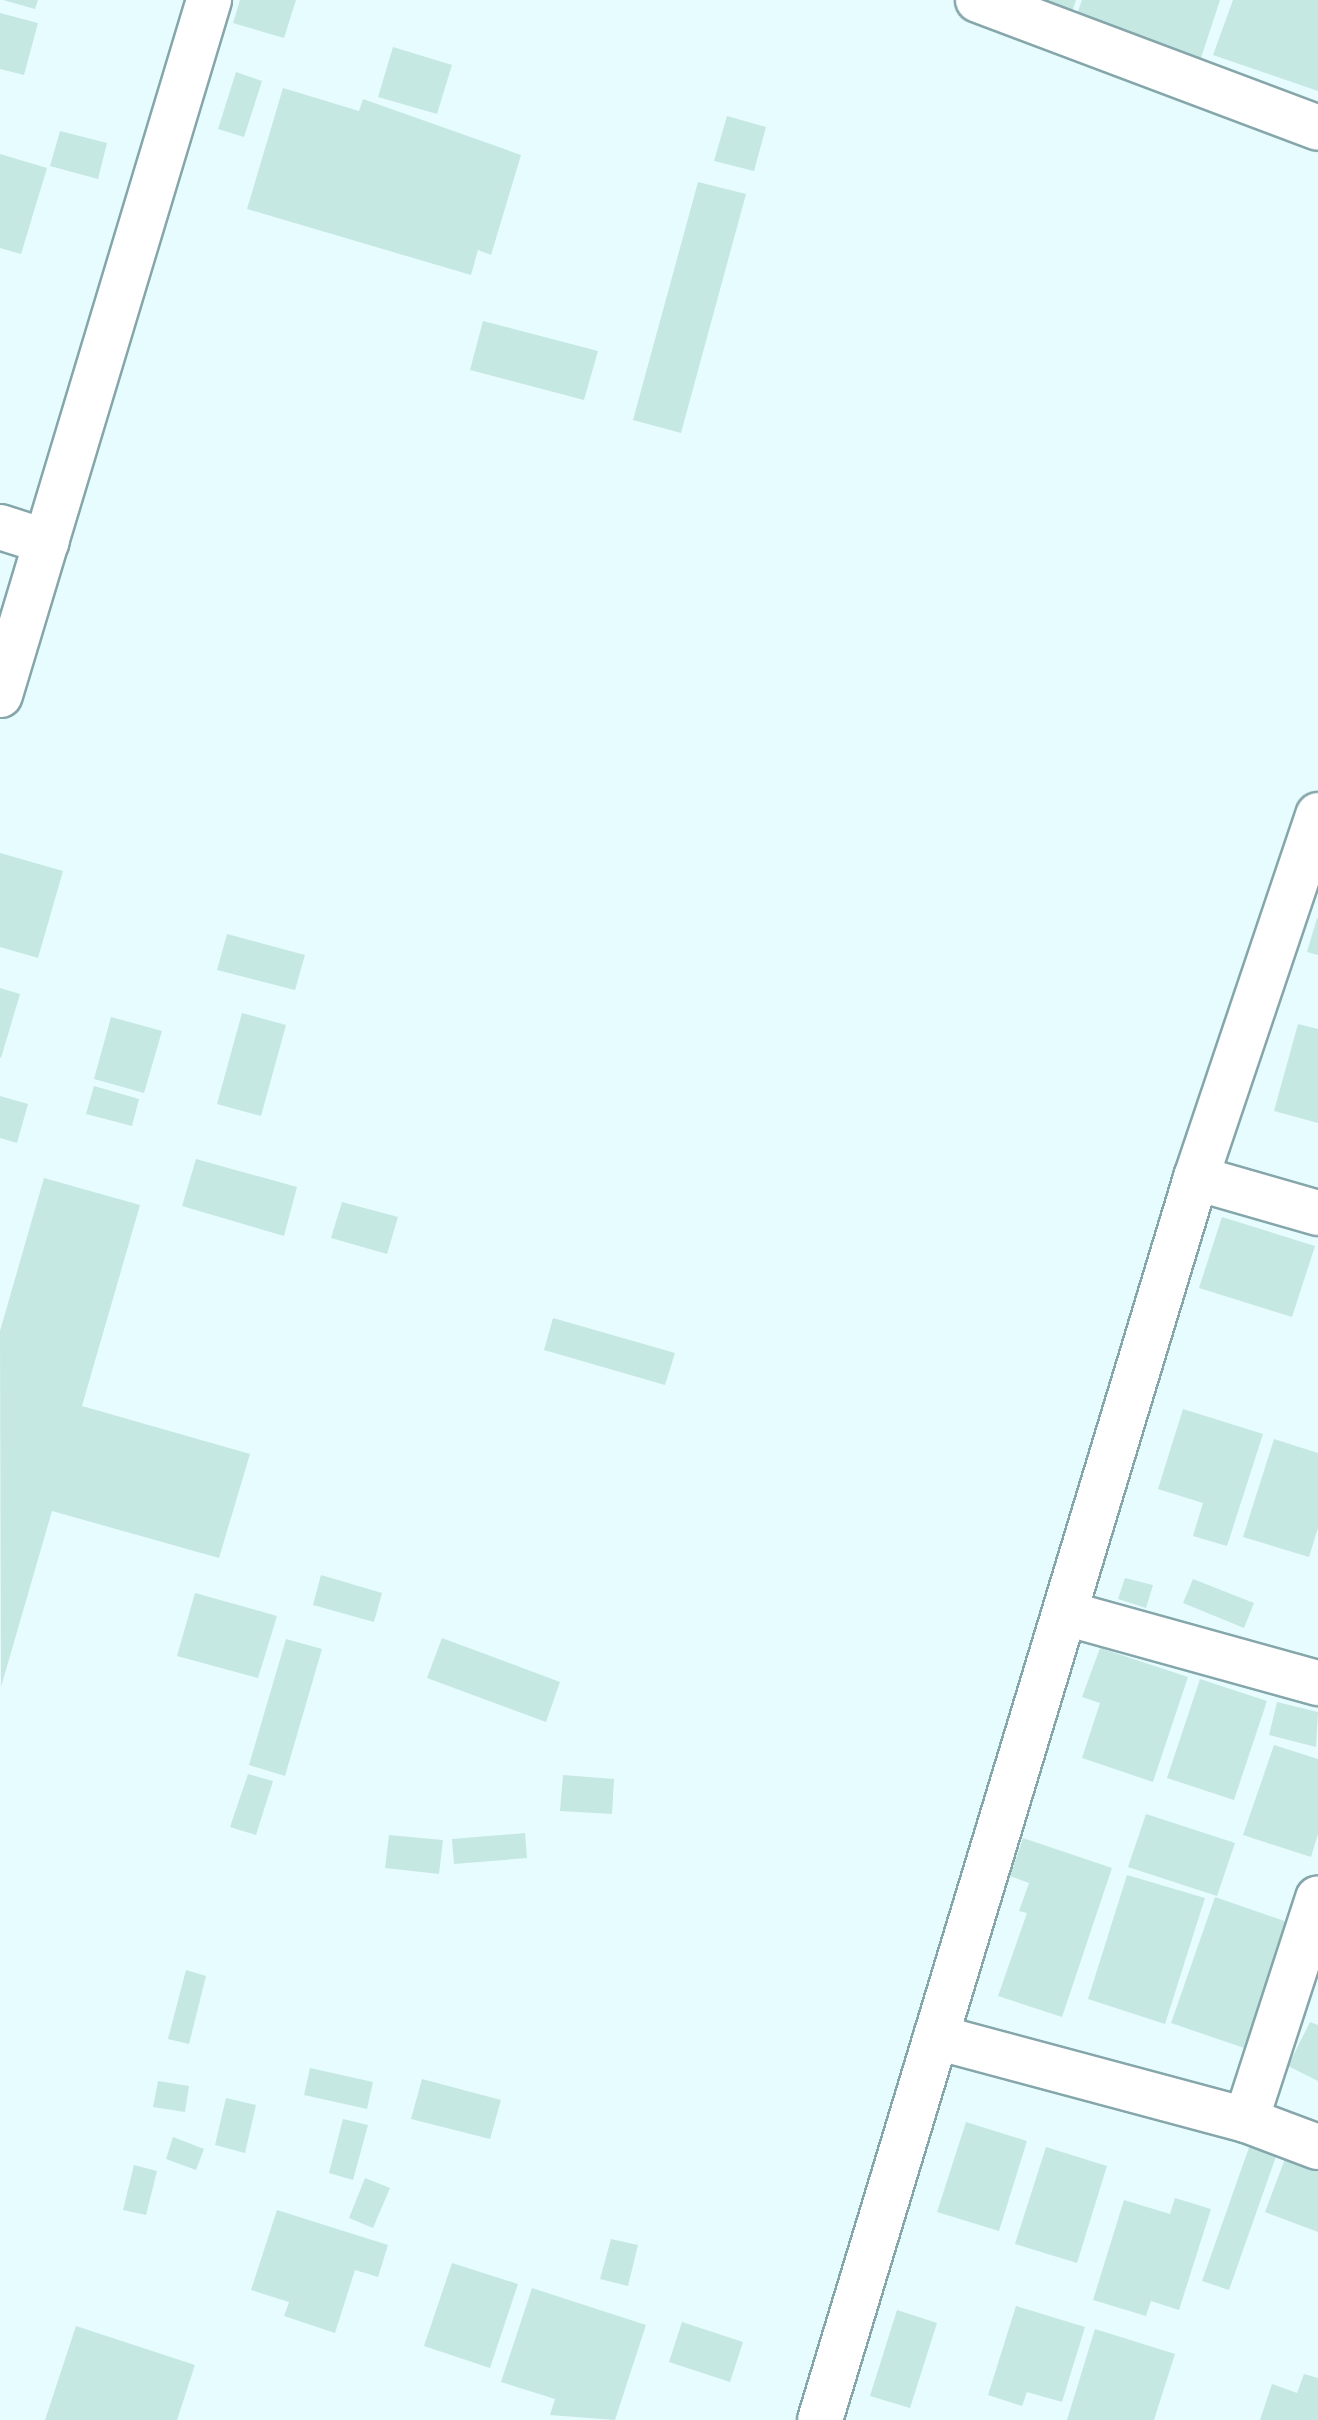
<!DOCTYPE html>
<html>
<head>
<meta charset="utf-8">
<style>
	body { margin:0 }
	#map { position:relative; width:1318px; height:2420px; overflow:hidden; background:#e7fcfe; font-family:"Open Sans",sans-serif }
	div>[style] { position:absolute }
	[style*='--x'] { left:calc(var(--x)*1px); top:calc(var(--y)*1px); width:calc(var(--w)*1px); rotate:calc(var(--a)*1deg) }
	.building>* { inset:0; background:#c6e8e2 }
	.roads { filter:drop-shadow(2px 0 #85a6ab) drop-shadow(-2px 0 #85a6ab) drop-shadow(0 2px #85a6ab) drop-shadow(0 -2px #85a6ab) }
	.minor>* { height:44px; margin:-22px; padding:0 22px; transform-origin:22px; border-radius:22px; background:#fff }
	span { translate:-50% -50%; white-space:nowrap; text-align:center; line-height:1.15; -webkit-text-stroke:8px #fff; paint-order:stroke }
</style>
</head>
<body>
<div id="map">
	<div class="building">
		<i style="clip-path:polygon(3px 0,38px 0,35px 9px)"></i>
		<i style="clip-path:polygon(240px 0,296px 0,284px 38px,233px 23px)"></i>
		<i style="clip-path:polygon(1039px 0,1076px 0,1072px 12px)"></i>
		<i style="clip-path:polygon(1082px 0,1220px 0,1201px 58px,1076px 17px)"></i>
		<i style="clip-path:polygon(1233px 0,1318px 0,1318px 91px,1213px 55px)"></i>
		<i style="clip-path:polygon(0 13px,38px 23px,24px 75px,0 69px)"></i>
		<i style="clip-path:polygon(393px 47px,452px 65px,437px 114px,378px 97px)"></i>
		<i style="clip-path:polygon(236px 72px,262px 81px,244px 137px,218px 129px)"></i>
		<i style="clip-path:polygon(283px 88px,359px 111px,363px 99px,521px 155px,491px 255px,478px 250px,471px 275px,247px 209px)"></i>
		<i style="clip-path:polygon(727px 116px,766px 127px,754px 171px,714px 161px)"></i>
		<i style="clip-path:polygon(60px 131px,107px 143px,98px 179px,50px 166px)"></i>
		<i style="clip-path:polygon(0 154px,47px 168px,21px 254px,0 248px)"></i>
		<i style="clip-path:polygon(698px 182px,746px 194px,681px 433px,633px 420px)"></i>
		<i style="clip-path:polygon(483px 321px,598px 351px,584px 400px,470px 370px)"></i>
		<i style="clip-path:polygon(0 853px,63px 871px,38px 958px,0 947px)"></i>
		<i style="clip-path:polygon(1317px 918px,1318px 919px,1318px 955px,1307px 952px)"></i>
		<i style="clip-path:polygon(227px 934px,305px 955px,295px 990px,217px 970px)"></i>
		<i style="clip-path:polygon(0 988px,20px 994px,1px 1058px,0 1057px)"></i>
		<i style="clip-path:polygon(242px 1013px,286px 1025px,261px 1116px,217px 1104px)"></i>
		<i style="clip-path:polygon(111px 1017px,162px 1031px,144px 1093px,94px 1079px)"></i>
		<i style="clip-path:polygon(1298px 1024px,1318px 1029px,1318px 1123px,1274px 1111px)"></i>
		<i style="clip-path:polygon(94px 1086px,139px 1099px,132px 1126px,86px 1114px)"></i>
		<i style="clip-path:polygon(0 1096px,28px 1104px,17px 1143px,0 1138px)"></i>
		<i style="clip-path:polygon(196px 1159px,297px 1187px,284px 1236px,182px 1206px)"></i>
		<i style="clip-path:polygon(44px 1178px,140px 1205px,82px 1406px,250px 1454px,219px 1558px,52px 1511px,1px 1687px,0 1331px)"></i>
		<i style="clip-path:polygon(342px 1202px,398px 1217px,387px 1254px,331px 1238px)"></i>
		<i style="clip-path:polygon(1222px 1217px,1315px 1246px,1292px 1317px,1199px 1288px)"></i>
		<i style="clip-path:polygon(553px 1318px,675px 1353px,665px 1385px,544px 1350px)"></i>
		<i style="clip-path:polygon(1183px 1409px,1263px 1434px,1227px 1546px,1193px 1536px,1203px 1503px,1158px 1489px)"></i>
		<i style="clip-path:polygon(1274px 1439px,1318px 1453px,1318px 1528px,1309px 1557px,1243px 1537px)"></i>
		<i style="clip-path:polygon(321px 1575px,382px 1593px,374px 1622px,313px 1605px)"></i>
		<i style="clip-path:polygon(1125px 1578px,1153px 1585px,1146px 1608px,1118px 1599px)"></i>
		<i style="clip-path:polygon(1193px 1579px,1254px 1603px,1244px 1628px,1183px 1603px)"></i>
		<i style="clip-path:polygon(195px 1593px,277px 1616px,258px 1678px,177px 1656px)"></i>
		<i style="clip-path:polygon(442px 1638px,560px 1682px,546px 1722px,427px 1678px)"></i>
		<i style="clip-path:polygon(286px 1639px,322px 1649px,285px 1776px,249px 1765px)"></i>
		<i style="clip-path:polygon(1100px 1648px,1188px 1677px,1153px 1782px,1082px 1758px,1100px 1703px,1082px 1697px)"></i>
		<i style="clip-path:polygon(1200px 1679px,1267px 1701px,1234px 1800px,1167px 1778px)"></i>
		<i style="clip-path:polygon(1277px 1702px,1318px 1712px,1316px 1747px,1269px 1735px)"></i>
		<i style="clip-path:polygon(1274px 1745px,1318px 1759px,1318px 1834px,1311px 1857px,1243px 1835px)"></i>
		<i style="clip-path:polygon(248px 1774px,273px 1781px,256px 1835px,230px 1827px)"></i>
		<i style="clip-path:polygon(563px 1775px,614px 1779px,612px 1814px,560px 1811px)"></i>
		<i style="clip-path:polygon(1146px 1814px,1235px 1843px,1217px 1896px,1128px 1867px)"></i>
		<i style="clip-path:polygon(525px 1833px,527px 1858px,454px 1864px,452px 1839px)"></i>
		<i style="clip-path:polygon(389px 1835px,443px 1840px,439px 1874px,385px 1868px)"></i>
		<i style="clip-path:polygon(1023px 1838px,1112px 1868px,1062px 2017px,998px 1996px,1027px 1913px,1019px 1911px,1029px 1883px,1010px 1876px)"></i>
		<i style="clip-path:polygon(1127px 1875px,1205px 1898px,1165px 2024px,1088px 1999px)"></i>
		<i style="clip-path:polygon(1215px 1897px,1293px 1924px,1250px 2050px,1171px 2023px)"></i>
		<i style="clip-path:polygon(186px 1970px,206px 1976px,189px 2044px,168px 2039px)"></i>
		<i style="clip-path:polygon(1310px 2022px,1318px 2025px,1318px 2081px,1288px 2066px)"></i>
		<i style="clip-path:polygon(310px 2068px,373px 2082px,367px 2109px,304px 2095px)"></i>
		<i style="clip-path:polygon(422px 2079px,501px 2100px,490px 2139px,411px 2119px)"></i>
		<i style="clip-path:polygon(158px 2081px,189px 2086px,185px 2112px,153px 2107px)"></i>
		<i style="clip-path:polygon(226px 2098px,256px 2105px,245px 2153px,215px 2145px)"></i>
		<i style="clip-path:polygon(343px 2119px,368px 2125px,353px 2180px,329px 2173px)"></i>
		<i style="clip-path:polygon(966px 2122px,1027px 2141px,999px 2231px,937px 2212px)"></i>
		<i style="clip-path:polygon(1253px 2136px,1280px 2145px,1229px 2290px,1202px 2281px)"></i>
		<i style="clip-path:polygon(173px 2137px,204px 2149px,196px 2170px,166px 2159px)"></i>
		<i style="clip-path:polygon(1046px 2147px,1107px 2166px,1077px 2263px,1015px 2244px)"></i>
		<i style="clip-path:polygon(1289px 2148px,1318px 2159px,1318px 2232px,1265px 2212px)"></i>
		<i style="clip-path:polygon(134px 2165px,157px 2171px,146px 2215px,123px 2210px)"></i>
		<i style="clip-path:polygon(365px 2178px,390px 2188px,373px 2228px,349px 2218px)"></i>
		<i style="clip-path:polygon(1175px 2198px,1211px 2209px,1179px 2310px,1151px 2301px,1146px 2316px,1093px 2300px,1124px 2200px,1170px 2214px)"></i>
		<i style="clip-path:polygon(277px 2210px,388px 2245px,378px 2277px,355px 2270px,335px 2333px,284px 2316px,289px 2302px,251px 2290px)"></i>
		<i style="clip-path:polygon(611px 2239px,638px 2245px,628px 2286px,600px 2279px)"></i>
		<i style="clip-path:polygon(452px 2263px,518px 2284px,490px 2368px,424px 2346px)"></i>
		<i style="clip-path:polygon(532px 2288px,646px 2325px,615px 2420px,550px 2415px,555px 2399px,501px 2382px)"></i>
		<i style="clip-path:polygon(1016px 2306px,1085px 2327px,1062px 2402px,1027px 2392px,1022px 2406px,988px 2395px)"></i>
		<i style="clip-path:polygon(897px 2310px,937px 2323px,910px 2408px,870px 2396px)"></i>
		<i style="clip-path:polygon(682px 2322px,743px 2342px,730px 2382px,669px 2362px)"></i>
		<i style="clip-path:polygon(76px 2326px,195px 2365px,177px 2420px,45px 2420px)"></i>
		<i style="clip-path:polygon(1095px 2329px,1175px 2354px,1154px 2420px,1067px 2420px)"></i>
		<i style="clip-path:polygon(1304px 2374px,1318px 2378px,1318px 2420px,1260px 2420px,1272px 2384px,1297px 2393px)"></i>
	</div>
	<div class="roads">
		<div class="minor">
			<i style="--x:978;--y:0;--w:363;--a:20.6"></i>
			<i style="--x:0;--y:527;--w:49;--a:17.7"></i>
			<i style="--x:0;--y:695;--w:726;--a:-73.26"></i>
			<i style="--x:1196;--y:1178;--w:127;--a:16"></i>
			<i style="--x:1065;--y:1613;--w:263;--a:15.5"></i>
			<i style="--x:936;--y:2037;--w:321;--a:15"></i>
			<i style="--x:1246;--y:2120;--w:77;--a:20.6"></i>
			<i style="--x:1246;--y:2120;--w:233;--a:-72"></i>
			<i style="--x:820;--y:2420;--w:1298;--a:-73.16"></i>
			<i style="--x:1196;--y:1178;--w:383;--a:-71.4"></i>
		</div>
	</div>
</div>
</body>
</html>
